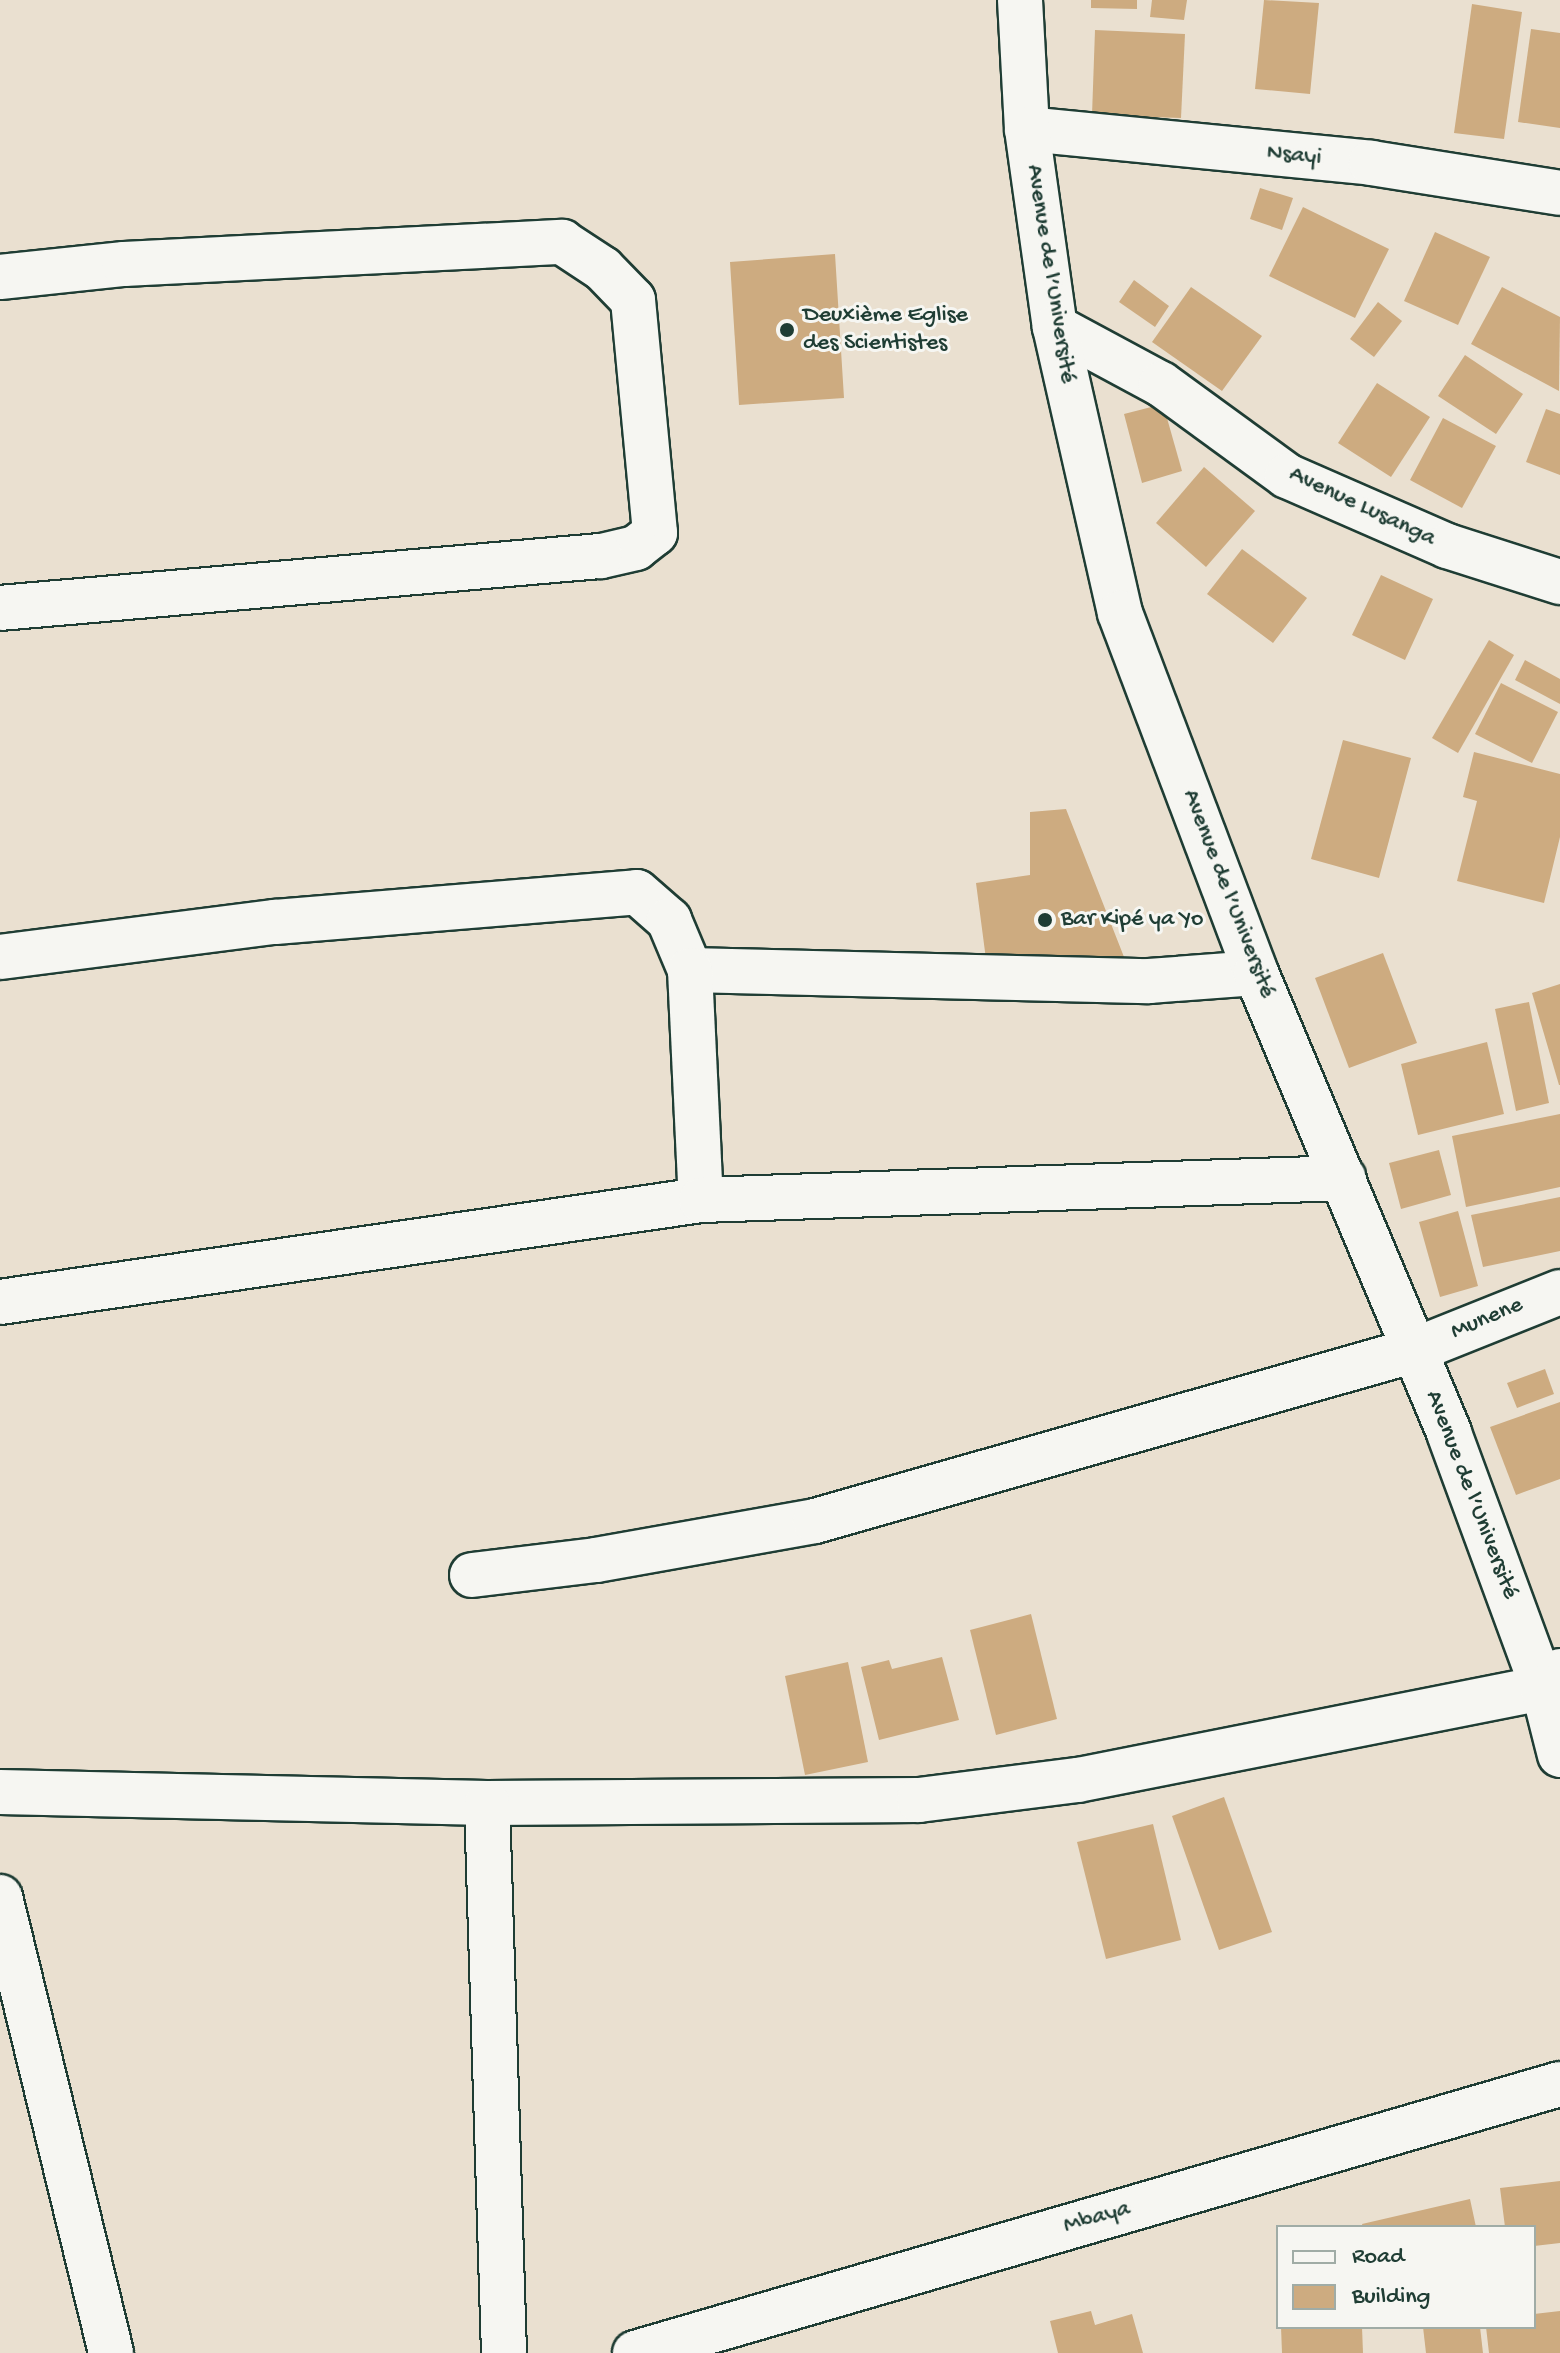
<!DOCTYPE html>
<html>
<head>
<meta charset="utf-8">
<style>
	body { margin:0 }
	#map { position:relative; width:1560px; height:2353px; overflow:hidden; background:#eae0d0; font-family:"Gochi Hand",sans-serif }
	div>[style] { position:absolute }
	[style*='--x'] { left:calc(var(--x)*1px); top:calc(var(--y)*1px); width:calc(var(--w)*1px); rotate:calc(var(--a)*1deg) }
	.building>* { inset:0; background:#cdab80 }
	.roads { filter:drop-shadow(2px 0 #1f3d34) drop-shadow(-2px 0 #1f3d34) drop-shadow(0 2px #1f3d34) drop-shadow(0 -2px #1f3d34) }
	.street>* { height:44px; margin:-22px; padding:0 22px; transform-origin:22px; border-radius:22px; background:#f6f6f2 }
	.secondary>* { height:44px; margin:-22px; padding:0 22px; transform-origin:22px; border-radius:22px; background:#f6f6f2 }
	.dots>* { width:22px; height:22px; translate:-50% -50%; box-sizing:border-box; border:4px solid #f6f6f2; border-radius:50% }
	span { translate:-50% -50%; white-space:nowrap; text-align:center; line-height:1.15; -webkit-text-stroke:6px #f6f6f2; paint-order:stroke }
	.street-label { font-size:24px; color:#1f3d34 }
	.poi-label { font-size:24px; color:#1f3d34 }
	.left { translate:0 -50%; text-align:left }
	.legend { position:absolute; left:1276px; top:2225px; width:260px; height:104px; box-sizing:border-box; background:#f6f6f2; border:2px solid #a0aca6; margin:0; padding:10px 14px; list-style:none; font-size:24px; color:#1f3d34 }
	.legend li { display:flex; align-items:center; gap:16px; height:40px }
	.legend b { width:40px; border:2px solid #a0aca6 }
</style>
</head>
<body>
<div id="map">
	<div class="building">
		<i style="clip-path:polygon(1091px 0,1137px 0,1137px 9px,1091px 8px)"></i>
		<i style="clip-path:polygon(1152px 0,1187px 0,1184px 20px,1150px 17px)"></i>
		<i style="clip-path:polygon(1264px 0,1319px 3px,1310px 94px,1255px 89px)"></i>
		<i style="clip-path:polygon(1472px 4px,1522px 12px,1504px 139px,1454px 133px)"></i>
		<i style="clip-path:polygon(1531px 29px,1560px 33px,1560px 128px,1518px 122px)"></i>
		<i style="clip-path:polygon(1095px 30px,1185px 34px,1181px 118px,1092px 115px)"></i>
		<i style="clip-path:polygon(1260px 188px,1293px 198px,1282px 230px,1250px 219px)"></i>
		<i style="clip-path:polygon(1303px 207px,1389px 249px,1355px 318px,1269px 276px)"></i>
		<i style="clip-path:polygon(1435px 232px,1490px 257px,1458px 325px,1404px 301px)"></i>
		<i style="clip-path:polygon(835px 254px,844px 398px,739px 405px,730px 262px)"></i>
		<i style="clip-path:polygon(1134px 280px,1169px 306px,1155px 327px,1119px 302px)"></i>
		<i style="clip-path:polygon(1191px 287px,1262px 336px,1222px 391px,1152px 342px)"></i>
		<i style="clip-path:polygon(1502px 287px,1560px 317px,1559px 391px,1471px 344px)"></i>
		<i style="clip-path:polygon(1378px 302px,1402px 321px,1374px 357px,1350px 339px)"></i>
		<i style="clip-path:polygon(1465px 355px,1523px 394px,1496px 434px,1438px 396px)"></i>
		<i style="clip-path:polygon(1377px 383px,1430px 417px,1391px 477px,1338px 443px)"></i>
		<i style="clip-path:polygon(1163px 404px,1182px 471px,1142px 483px,1124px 414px)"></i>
		<i style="clip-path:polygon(1546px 409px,1560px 414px,1560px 475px,1526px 462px)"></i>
		<i style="clip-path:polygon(1443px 418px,1496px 446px,1462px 508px,1410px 480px)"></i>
		<i style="clip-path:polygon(1204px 467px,1255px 511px,1206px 567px,1156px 523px)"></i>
		<i style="clip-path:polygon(1242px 549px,1307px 598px,1273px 643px,1207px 594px)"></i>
		<i style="clip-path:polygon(1381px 575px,1433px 599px,1405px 660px,1352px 635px)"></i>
		<i style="clip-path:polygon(1489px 640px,1514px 655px,1458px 753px,1432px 738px)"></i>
		<i style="clip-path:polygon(1525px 660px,1560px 679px,1560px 704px,1515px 680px)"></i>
		<i style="clip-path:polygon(1501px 683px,1558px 712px,1532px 763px,1475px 734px)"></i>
		<i style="clip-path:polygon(1343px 740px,1411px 758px,1379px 878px,1311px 859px)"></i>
		<i style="clip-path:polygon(1474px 752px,1560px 774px,1560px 837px,1544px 903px,1457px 881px,1477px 801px,1463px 797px)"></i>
		<i style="clip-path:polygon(1066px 809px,1124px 957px,987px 967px,976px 883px,1030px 875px,1030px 812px)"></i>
		<i style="clip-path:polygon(1383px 953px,1417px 1043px,1349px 1068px,1315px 978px)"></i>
		<i style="clip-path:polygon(1560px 984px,1560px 1085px,1559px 1085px,1532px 993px)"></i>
		<i style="clip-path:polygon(1529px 1002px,1549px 1103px,1516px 1111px,1495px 1009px)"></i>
		<i style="clip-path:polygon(1487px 1042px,1504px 1114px,1418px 1135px,1401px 1064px)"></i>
		<i style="clip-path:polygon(1560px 1114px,1560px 1187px,1466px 1207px,1452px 1136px)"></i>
		<i style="clip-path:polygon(1439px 1150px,1451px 1195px,1401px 1209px,1389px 1163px)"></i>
		<i style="clip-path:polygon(1560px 1197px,1560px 1251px,1483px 1267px,1471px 1215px)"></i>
		<i style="clip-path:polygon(1458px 1211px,1478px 1286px,1440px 1297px,1419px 1222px)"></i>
		<i style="clip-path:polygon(1545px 1369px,1554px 1394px,1517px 1408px,1507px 1383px)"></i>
		<i style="clip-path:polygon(1560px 1402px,1560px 1479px,1516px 1495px,1490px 1427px)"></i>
		<i style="clip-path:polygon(1031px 1614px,1057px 1719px,996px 1735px,970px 1630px)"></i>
		<i style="clip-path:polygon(942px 1657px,959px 1720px,879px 1740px,861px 1667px,889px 1660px,892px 1669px)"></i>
		<i style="clip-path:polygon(848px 1662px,868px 1762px,805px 1775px,785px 1676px)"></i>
		<i style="clip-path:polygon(1224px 1797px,1272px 1932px,1219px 1950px,1172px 1816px)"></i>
		<i style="clip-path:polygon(1153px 1824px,1181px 1940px,1106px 1959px,1077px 1842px)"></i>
		<i style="clip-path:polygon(1560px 2181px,1560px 2243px,1534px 2246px,1534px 2227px,1505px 2227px,1500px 2188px)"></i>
		<i style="clip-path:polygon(1470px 2199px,1476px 2227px,1363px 2227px,1362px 2224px)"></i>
		<i style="clip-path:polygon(1091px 2311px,1095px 2325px,1132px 2314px,1143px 2353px,1058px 2353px,1050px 2321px)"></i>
		<i style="clip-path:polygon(1560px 2311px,1560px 2353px,1489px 2353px,1486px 2327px,1534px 2327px,1534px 2314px)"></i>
		<i style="clip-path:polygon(1281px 2327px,1362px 2327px,1363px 2353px,1282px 2353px)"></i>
		<i style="clip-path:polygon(1423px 2327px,1480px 2327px,1483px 2353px,1426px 2353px)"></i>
	</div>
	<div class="roads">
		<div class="street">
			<i style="--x:1027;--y:129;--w:346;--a:5.6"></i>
			<i style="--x:1371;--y:163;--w:191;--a:9"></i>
			<i style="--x:0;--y:277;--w:125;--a:-6"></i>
			<i style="--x:124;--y:264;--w:439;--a:-2.9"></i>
			<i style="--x:562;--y:242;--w:49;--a:33.4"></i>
			<i style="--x:603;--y:269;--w:43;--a:45.9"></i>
			<i style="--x:633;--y:300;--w:234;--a:84.6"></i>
			<i style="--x:655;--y:533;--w:24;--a:142"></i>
			<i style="--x:636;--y:548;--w:37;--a:167"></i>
			<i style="--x:600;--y:556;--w:602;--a:175.05"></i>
			<i style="--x:1055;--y:327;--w:120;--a:28.3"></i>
			<i style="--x:1161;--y:384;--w:156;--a:36.1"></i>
			<i style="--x:1287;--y:476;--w:175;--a:23.6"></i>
			<i style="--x:1447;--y:546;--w:119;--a:17.7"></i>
			<i style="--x:0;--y:957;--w:277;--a:-7.3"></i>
			<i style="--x:275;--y:922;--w:363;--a:-4.7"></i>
			<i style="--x:637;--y:892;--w:43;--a:41.2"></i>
			<i style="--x:669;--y:920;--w:54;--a:67.2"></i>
			<i style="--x:690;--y:970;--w:459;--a:1.4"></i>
			<i style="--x:1149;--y:981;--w:107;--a:-4.3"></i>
			<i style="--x:690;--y:970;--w:230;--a:87.3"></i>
			<i style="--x:0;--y:1302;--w:708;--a:-8.28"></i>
			<i style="--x:701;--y:1200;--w:643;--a:-1.96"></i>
			<i style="--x:472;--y:1575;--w:125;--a:-6.9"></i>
			<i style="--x:596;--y:1560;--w:222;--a:-10.1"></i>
			<i style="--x:815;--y:1521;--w:624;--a:-15.91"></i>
			<i style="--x:1415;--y:1350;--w:156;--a:-21.8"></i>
			<i style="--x:0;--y:1792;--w:487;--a:1.3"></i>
			<i style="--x:487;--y:1803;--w:432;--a:-0.4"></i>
			<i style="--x:919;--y:1800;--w:160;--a:-7.2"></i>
			<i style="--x:1078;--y:1780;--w:474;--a:-11.2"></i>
			<i style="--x:1543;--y:1688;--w:24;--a:-45"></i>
			<i style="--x:487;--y:1803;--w:550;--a:88.23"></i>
			<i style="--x:0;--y:1897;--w:469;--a:76.3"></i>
			<i style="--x:635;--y:2353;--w:963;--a:-16.22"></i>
		</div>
		<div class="secondary">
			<i style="--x:1020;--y:0;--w:129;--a:86.9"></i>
			<i style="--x:1027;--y:129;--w:200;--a:82"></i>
			<i style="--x:1055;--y:327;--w:293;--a:77.2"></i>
			<i style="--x:1120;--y:613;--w:385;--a:69.3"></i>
			<i style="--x:1256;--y:973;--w:499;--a:67.2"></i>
			<i style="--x:1449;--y:1433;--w:272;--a:69.8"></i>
			<i style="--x:1543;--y:1688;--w:69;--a:75.8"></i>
		</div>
	</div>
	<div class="dots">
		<i style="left:787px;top:330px;background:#1f3d34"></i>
		<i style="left:1045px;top:920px;background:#1f3d34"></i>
	</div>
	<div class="street-label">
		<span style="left:1294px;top:156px;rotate:6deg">Nsayi</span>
		<span style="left:1050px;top:274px;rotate:81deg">Avenue de l’Université</span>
		<span style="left:1362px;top:507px;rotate:25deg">Avenue Lusanga</span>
		<span style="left:1228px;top:894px;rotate:69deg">Avenue de l’Université</span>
		<span style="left:1487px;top:1319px;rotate:-23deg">Munene</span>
		<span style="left:1471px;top:1495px;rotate:69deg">Avenue de l’Université</span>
		<span style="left:1097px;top:2218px;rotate:-16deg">Mbaya</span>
	</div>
	<div class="poi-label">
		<span class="left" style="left:803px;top:330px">Deuxième Eglise<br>des Scientistes</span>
		<span class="left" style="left:1061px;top:920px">Bar Kipé ya Yo</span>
	</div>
	<ul class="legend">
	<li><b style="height:10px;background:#f6f6f2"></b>Road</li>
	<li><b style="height:22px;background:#cdab80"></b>Building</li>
	</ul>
</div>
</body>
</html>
